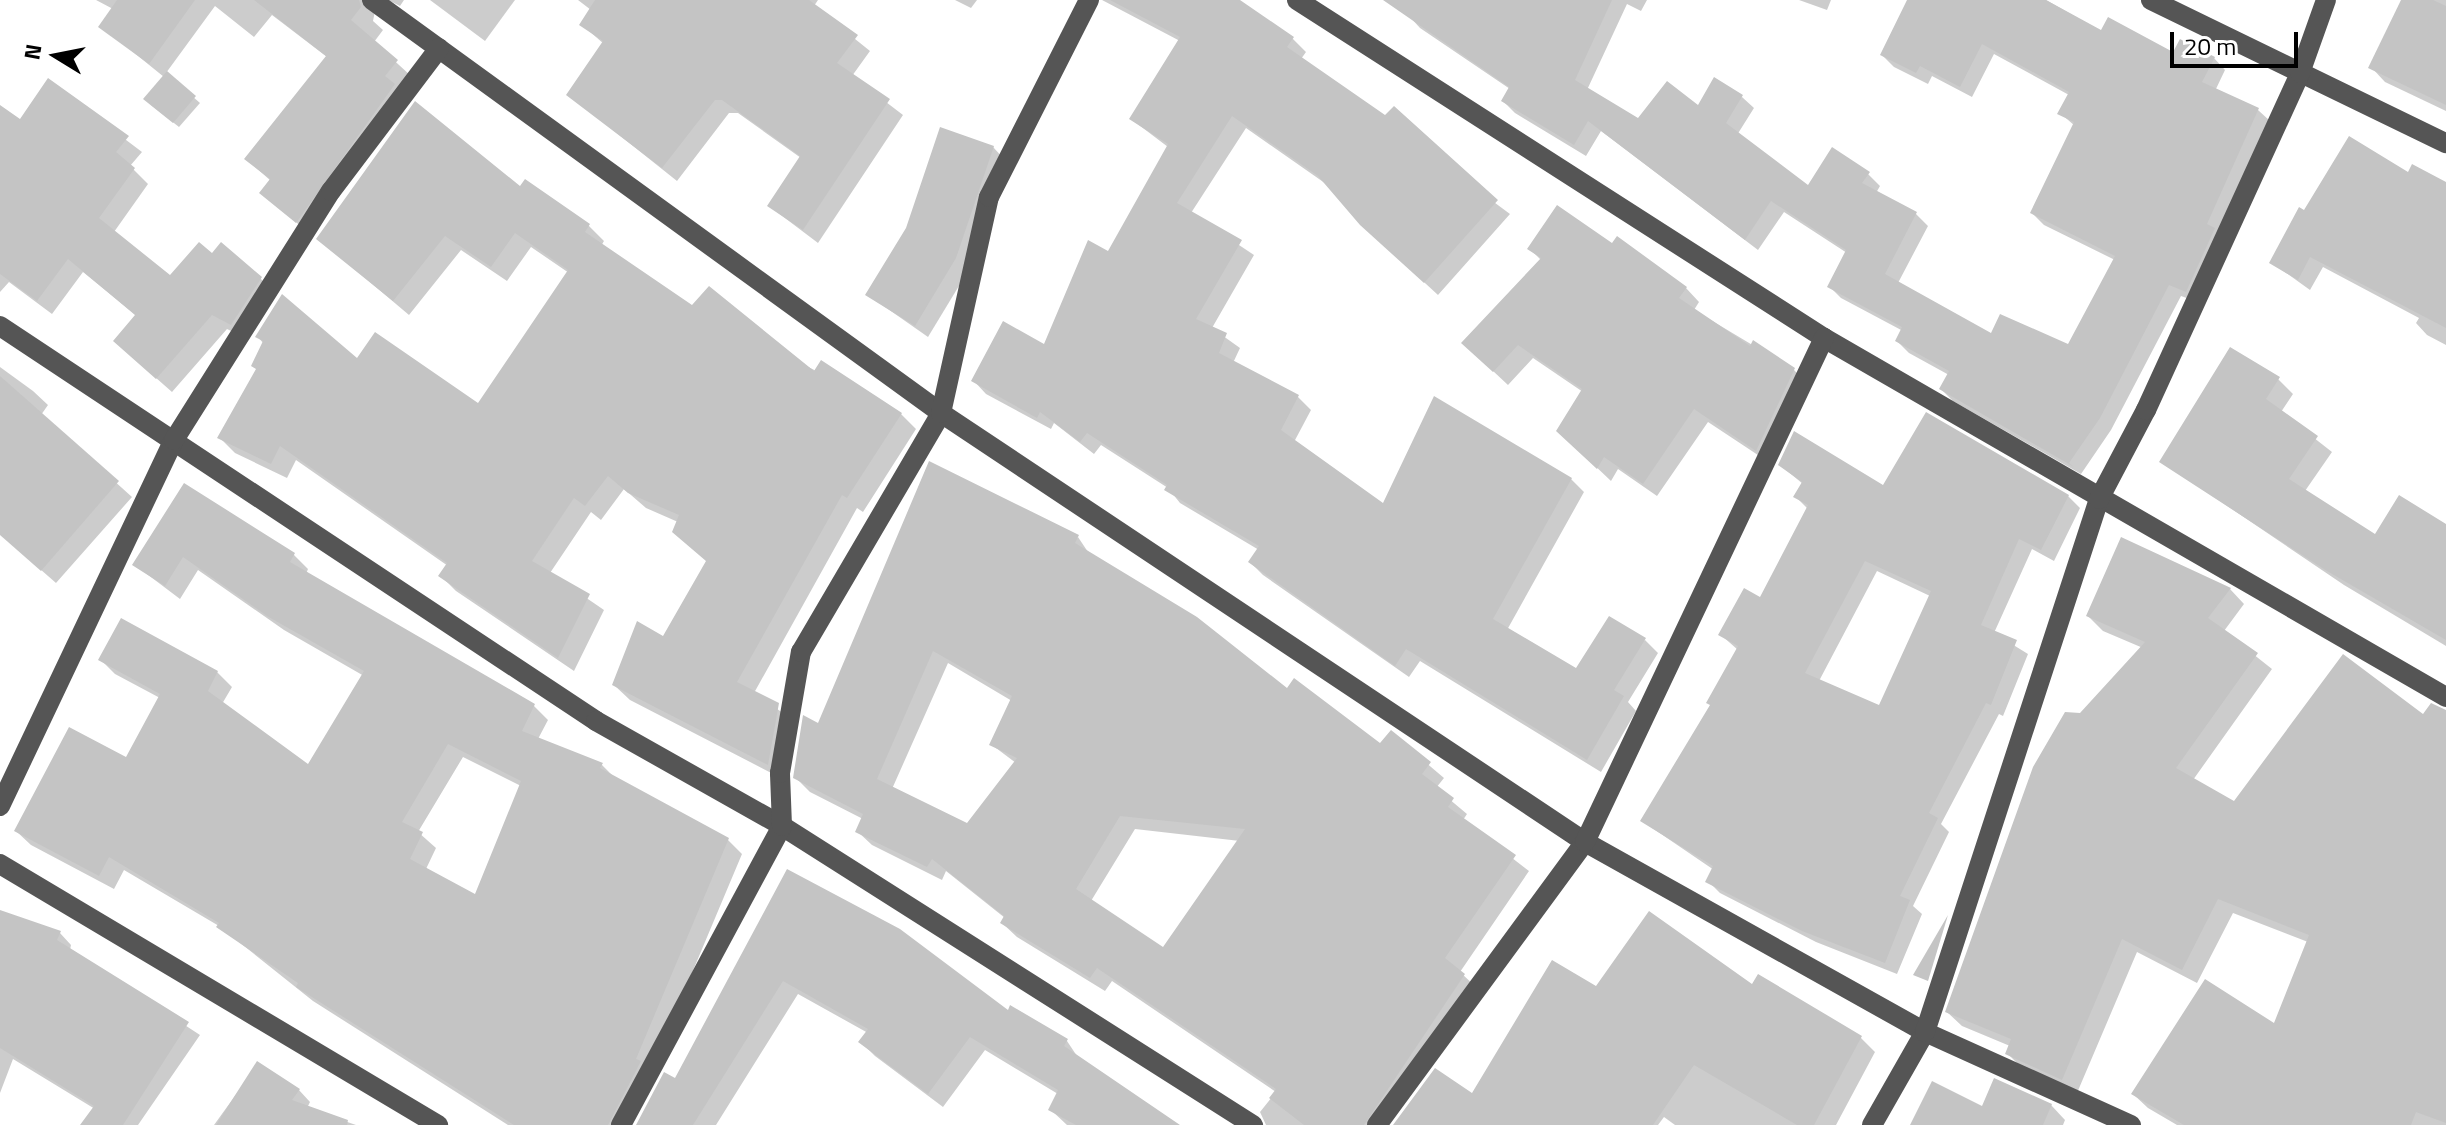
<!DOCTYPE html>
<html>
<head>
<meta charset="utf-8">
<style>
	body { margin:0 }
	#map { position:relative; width:2446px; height:1125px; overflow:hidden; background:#fff; font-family:"Titillium Web",sans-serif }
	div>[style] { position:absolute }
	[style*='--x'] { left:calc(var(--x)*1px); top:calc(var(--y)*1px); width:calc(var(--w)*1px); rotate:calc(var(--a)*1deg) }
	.shadow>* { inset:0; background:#0003 }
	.building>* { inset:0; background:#c4c4c4 }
	.minor>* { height:20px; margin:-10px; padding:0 10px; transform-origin:10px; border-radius:10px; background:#555 }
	span { translate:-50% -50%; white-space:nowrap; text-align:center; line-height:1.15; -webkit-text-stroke:7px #fff; paint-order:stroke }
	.north { position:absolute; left:16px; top:16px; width:80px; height:80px; -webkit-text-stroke:6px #fff; paint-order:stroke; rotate:280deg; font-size:22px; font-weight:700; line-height:32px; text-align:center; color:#000 }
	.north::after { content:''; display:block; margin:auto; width:28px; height:36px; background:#000; clip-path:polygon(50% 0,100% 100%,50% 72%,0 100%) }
	.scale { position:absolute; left:2170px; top:32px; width:128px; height:36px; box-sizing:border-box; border:4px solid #000; border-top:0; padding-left:10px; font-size:24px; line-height:28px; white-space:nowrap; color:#000; -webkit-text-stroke:6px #fff; paint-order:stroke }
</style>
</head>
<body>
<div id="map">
	<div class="shadow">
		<i style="clip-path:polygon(96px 0,404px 0,400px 6px,388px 0,376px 6px,373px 21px,383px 30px,374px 42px,411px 76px,311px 235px,262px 193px,271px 181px,246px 159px,327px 57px,272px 15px,254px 37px,215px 6px,166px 73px,200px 103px,179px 127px,151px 105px,164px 77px,101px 26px,113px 9px)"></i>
		<i style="clip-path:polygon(430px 0,515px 0,485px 41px)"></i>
		<i style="clip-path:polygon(578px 0,818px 0,814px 6px,870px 51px,852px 76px,903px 115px,818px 243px,769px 206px,801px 158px,738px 113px,729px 113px,677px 181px,569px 95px,604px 44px,581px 24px,591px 10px)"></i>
		<i style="clip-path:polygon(955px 0,977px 0,971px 8px)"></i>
		<i style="clip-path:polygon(1102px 0,1237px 0,1293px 39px,1306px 52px,1301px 59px,1510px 214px,1438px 295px,1376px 238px,1329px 186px,1246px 128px,1191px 213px,1254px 255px,1212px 328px,1240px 348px,1233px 363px,1298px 397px,1311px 410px,1294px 442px,1384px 506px,1571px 479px,1584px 492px,1507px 630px,1577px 671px,1645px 640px,1658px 653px,1628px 702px,1636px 711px,1601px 772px,1420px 661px,1409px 677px,1263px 575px,1250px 562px,1259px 550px,1180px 503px,1168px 488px,1101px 445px,1094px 454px,1054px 423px,1051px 429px,986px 394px,973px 380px,1045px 347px,1109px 254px,1168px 147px,1131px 119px,1180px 41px)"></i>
		<i style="clip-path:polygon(1419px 0,1647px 0,1641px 11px,1627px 4px,1587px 90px,1639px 121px,1742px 97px,1754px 108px,1737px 135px,1809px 188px,1868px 174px,1880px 186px,1876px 193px,1916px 214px,1928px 226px,1898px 283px,1992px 336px,2069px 346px,2115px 260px,2044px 225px,2032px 213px,2075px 126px,2060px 113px,2069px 95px,1994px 54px,1972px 97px,1932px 76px,1928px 84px,1894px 67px,1882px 55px,1909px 0,2046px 0,2102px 32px,2174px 54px,2214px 58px,2225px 70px,2215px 91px,2258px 110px,2270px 121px,2198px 302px,2181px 296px,2111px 430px,2081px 474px,1953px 401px,1941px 389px,1949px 375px,1909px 353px,1897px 341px,1903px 331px,1841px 298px,1829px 286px,1847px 253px,1784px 212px,1758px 250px,1601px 131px,1586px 156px,1515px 113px,1503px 101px,1510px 89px,1420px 28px,1409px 16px)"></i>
		<i style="clip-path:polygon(1799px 0,1831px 0,1827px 10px)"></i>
		<i style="clip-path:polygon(2403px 0,2446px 0,2446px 111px,2385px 82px,2371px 67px)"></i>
		<i style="clip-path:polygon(48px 81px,142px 152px,130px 166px,148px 184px,114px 232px,170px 278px,212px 256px,260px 278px,275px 293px,246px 338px,227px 329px,172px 392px,130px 355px,137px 316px,83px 272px,52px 314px,9px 282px,0 292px,0 107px,21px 122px)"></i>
		<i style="clip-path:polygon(993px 147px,1005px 160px,968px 271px,928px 337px,868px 295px)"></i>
		<i style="clip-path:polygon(2409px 175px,2446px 184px,2446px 345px,2427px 335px,2416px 323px,2419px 318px,2323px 267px,2310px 290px,2271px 262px,2305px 213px)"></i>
		<i style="clip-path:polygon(525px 182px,589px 226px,604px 241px,601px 246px,692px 308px,901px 414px,916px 429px,863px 512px,857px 508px,754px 693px,793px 720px,783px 779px,630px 700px,614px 685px,664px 639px,707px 562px,678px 522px,646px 508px,624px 489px,601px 520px,591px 512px,550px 573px,604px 610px,574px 671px,456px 591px,441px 576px,448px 566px,296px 460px,287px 478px,235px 453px,219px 437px,258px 370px,264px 344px,257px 336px,478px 406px,569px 273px,531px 247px,507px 281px,461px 250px,409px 315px,319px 239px,521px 189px)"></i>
		<i style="clip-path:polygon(1613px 245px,1686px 288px,1699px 302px,1694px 310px,1794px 370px,1808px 384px,1770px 463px,1708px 422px,1657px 496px,1618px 469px,1611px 481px,1572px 444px,1583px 392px,1533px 358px,1508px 385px,1478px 357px,1541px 260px,1530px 249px)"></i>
		<i style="clip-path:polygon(0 367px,33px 391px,48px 405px,41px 415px,132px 497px,56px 583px,0 534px)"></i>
		<i style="clip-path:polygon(2278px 379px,2293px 394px,2281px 412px,2332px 452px,2305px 491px,2376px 536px,2446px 526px,2446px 646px,2344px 585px,2161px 461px)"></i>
		<i style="clip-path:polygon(evenodd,1780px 465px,1884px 488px,2068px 496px,2080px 508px,2054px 561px,2032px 549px,1994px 633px,2028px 654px,2003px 716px,1999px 714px,1941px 824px,1949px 832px,1913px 906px,1922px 914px,1897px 974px,1816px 942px,1720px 893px,1708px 881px,1714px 870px,1642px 821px,1712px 706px,1738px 650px,1721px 635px,1761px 599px,1808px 509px,1796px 497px,1803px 484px,1780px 465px,1877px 571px,1930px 596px,1880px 708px,1819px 681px,1877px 571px)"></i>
		<i style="clip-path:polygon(evenodd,185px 485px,294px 555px,308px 569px,306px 574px,534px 706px,548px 720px,538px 739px,602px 765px,615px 778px,728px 840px,742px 854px,628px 1125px,508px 1125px,313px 1001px,219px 926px,124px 870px,114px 889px,31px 845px,16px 831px,127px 760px,160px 698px,115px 674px,101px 660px,217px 672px,232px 687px,222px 704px,309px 767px,364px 676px,284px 630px,198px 570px,180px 599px,135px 565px,185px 485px,463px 757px,521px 786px,476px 897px,426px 869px,436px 848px,418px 832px,463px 757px)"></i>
		<i style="clip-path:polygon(evenodd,1078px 537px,1090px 555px,1287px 691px,1380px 746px,1391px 733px,1444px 778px,1436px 788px,1467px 814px,1463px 820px,1529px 871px,1460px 972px,1478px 989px,1385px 1125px,1266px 1125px,1260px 1112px,1276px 1092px,1112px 981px,1105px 991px,1017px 937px,1002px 923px,1005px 918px,946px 871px,942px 880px,872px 845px,857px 831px,863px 819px,810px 792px,795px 777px,819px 726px,1078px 537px,948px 663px,1012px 701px,992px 745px,1016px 763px,967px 826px,892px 789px,948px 663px,1078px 537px,1135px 829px,1240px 841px,1163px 950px,1091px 901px,1135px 829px)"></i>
		<i style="clip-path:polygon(2230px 589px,2244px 604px,2224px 631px,2272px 669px,2193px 780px,2234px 804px,2423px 717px,2446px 723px,2446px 1125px,2177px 1125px,2148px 1108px,2133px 1094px,2275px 1026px,2308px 942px,2233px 913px,2197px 983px,2137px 952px,2077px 1093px,2022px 1068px,2007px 1053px,2010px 1046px,1962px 1026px,1947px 1012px,2081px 715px,2143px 648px,2103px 631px,2088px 616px)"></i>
		<i style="clip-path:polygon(788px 872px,1008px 1012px,1011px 1008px,1067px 1041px,1079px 1059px,1176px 1125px,1067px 1125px,1051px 1110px,1058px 1094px,985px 1050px,943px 1107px,875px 1056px,861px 1042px,868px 1033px,798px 994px,716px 1125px,638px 1125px,676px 1080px)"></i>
		<i style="clip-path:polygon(0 912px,60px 933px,71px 945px,70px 950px,200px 1035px,138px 1125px,83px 1125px,95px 1109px,13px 1059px,0 1093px)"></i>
		<i style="clip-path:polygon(1758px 977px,1861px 1038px,1875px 1052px,1836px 1125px,1675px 1125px,1664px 1117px,1658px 1125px,1396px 1125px,1472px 1096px,1596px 988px,1753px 987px)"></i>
		<i style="clip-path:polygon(258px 1064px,299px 1090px,310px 1102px,307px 1108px,356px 1125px,214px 1125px)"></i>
		<i style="clip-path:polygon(2051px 1105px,2065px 1120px,2063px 1125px,1912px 1125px,1983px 1109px)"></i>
	</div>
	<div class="building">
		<i style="clip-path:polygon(117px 0,195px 0,149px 64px,98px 27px)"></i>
		<i style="clip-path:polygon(254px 0,359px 0,361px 7px,351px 20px,398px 60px,385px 76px,395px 84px,296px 223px,259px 193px,270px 179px,244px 159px,326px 56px)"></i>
		<i style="clip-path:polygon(595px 0,809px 0,858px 35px,837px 63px,890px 99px,803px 230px,767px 206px,800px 156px,722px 100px,715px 100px,662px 168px,566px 95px,603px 41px,579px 25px)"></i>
		<i style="clip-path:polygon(1110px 0,1240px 0,1294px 37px,1287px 47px,1385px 115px,1394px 106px,1498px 200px,1424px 283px,1360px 225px,1318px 176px,1232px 116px,1177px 203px,1242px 240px,1196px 319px,1227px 333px,1219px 353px,1299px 395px,1281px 430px,1383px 503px,1434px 396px,1572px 478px,1493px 619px,1576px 668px,1609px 616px,1646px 638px,1614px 690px,1624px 696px,1587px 760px,1406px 649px,1395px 666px,1248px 562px,1259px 546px,1164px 490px,1167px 485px,1087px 433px,1080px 442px,1040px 412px,1037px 418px,971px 381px,1003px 321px,1044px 344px,1088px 240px,1108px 251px,1168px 144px,1129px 119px,1180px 37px)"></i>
		<i style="clip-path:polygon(1383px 0,1612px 0,1575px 80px,1638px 118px,1667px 81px,1698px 105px,1714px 77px,1743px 95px,1726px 123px,1808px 185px,1832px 147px,1870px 172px,1862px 183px,1917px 212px,1885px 274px,1991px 333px,2000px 314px,2068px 344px,2115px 256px,2030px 213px,2074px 122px,2057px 114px,2069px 92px,1982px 44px,1960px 87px,1920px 66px,1916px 73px,1880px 55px,1907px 0,2046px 0,2101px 30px,2108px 17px,2173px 52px,2180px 39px,2215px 57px,2202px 82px,2259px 108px,2207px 224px,2215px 228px,2186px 292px,2169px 285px,2100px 418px,2069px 463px,2074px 467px,1939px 389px,1949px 371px,1895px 341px,1902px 327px,1827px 287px,1846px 250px,1771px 201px,1745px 240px,1588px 121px,1574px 145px,1501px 101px,1509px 87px)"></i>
		<i style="clip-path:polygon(2401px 0,2433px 0,2446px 6px,2446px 105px,2368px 68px)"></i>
		<i style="clip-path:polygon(167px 71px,196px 96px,173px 123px,143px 99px)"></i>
		<i style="clip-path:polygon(48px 78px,129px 136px,116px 152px,135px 168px,99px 218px,170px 275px,199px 242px,212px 253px,221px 242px,262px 277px,231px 325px,212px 315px,156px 379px,113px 341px,135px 315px,68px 259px,37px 301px,0 274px,0 105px,20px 119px)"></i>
		<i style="clip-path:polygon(415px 101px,520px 186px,525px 179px,590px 224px,585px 232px,692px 305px,709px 286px,814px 371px,821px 360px,902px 413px,847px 498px,842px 495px,737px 682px,779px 703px,768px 765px,612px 685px,637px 621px,663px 636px,706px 561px,672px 532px,679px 515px,628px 493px,608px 476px,585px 506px,574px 498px,532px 561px,590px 594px,558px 658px,438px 576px,447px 563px,280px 446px,271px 464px,217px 438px,256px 369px,251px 366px,263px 341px,255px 337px,282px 294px,357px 358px,375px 332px,478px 403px,568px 270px,515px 233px,491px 267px,445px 236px,393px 301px,316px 239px)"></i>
		<i style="clip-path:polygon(940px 127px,994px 146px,956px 258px,915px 326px,865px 295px,906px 228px)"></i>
		<i style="clip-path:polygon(2349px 136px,2408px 172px,2412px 164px,2446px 182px,2446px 328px,2310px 257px,2298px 280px,2269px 263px,2299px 207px,2304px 210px)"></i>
		<i style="clip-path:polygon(1557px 205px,1612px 243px,1617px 236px,1687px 287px,1679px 298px,1750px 346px,1753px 340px,1795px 368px,1756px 451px,1694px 409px,1643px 484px,1604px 457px,1597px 469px,1556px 431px,1582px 389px,1518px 345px,1493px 372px,1461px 343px,1541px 258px,1527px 249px)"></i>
		<i style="clip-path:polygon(2230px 347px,2280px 377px,2266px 399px,2318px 436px,2289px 479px,2375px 534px,2399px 495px,2446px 524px,2446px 640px,2327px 571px,2159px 462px)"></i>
		<i style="clip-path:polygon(0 376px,119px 481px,41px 571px,0 535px)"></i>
		<i style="clip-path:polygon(evenodd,1926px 412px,2069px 495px,2041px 550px,2019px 539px,1981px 625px,2017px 640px,1991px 705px,1986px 703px,1929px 813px,1938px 818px,1900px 896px,1910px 900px,1885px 963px,1802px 931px,1705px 882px,1713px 866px,1640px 821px,1710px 705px,1706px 703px,1738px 646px,1718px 635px,1744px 588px,1760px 597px,1808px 505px,1793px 497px,1802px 482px,1778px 465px,1794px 431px,1883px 485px,1926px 412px,1865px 561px,1931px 591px,1879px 705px,1805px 673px,1865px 561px)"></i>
		<i style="clip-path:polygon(evenodd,929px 461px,1079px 535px,1075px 543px,1197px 617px,1287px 688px,1294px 678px,1380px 743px,1391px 730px,1431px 762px,1422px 774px,1454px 798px,1448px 807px,1516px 855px,1445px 958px,1465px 974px,1364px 1125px,1304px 1125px,1269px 1098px,1276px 1089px,1097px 968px,1090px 978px,1000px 923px,1004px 916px,932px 859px,927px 867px,855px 832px,863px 814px,793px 778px,803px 715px,818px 723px,929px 461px,933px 651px,1012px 696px,989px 745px,1017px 758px,967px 823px,877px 779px,933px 651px,929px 461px,1120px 816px,1245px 829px,1163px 947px,1076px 889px,1120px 816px)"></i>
		<i style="clip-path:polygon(evenodd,184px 483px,295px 553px,290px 562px,535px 704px,522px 731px,603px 763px,600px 768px,729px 838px,636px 1059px,641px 1061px,608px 1125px,514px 1125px,296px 987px,298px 983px,216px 927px,219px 923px,109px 857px,99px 876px,14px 831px,69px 727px,126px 757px,160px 694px,98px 660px,121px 618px,218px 671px,208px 691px,308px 764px,364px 671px,267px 616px,183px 557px,165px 586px,132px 565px,184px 483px,448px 744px,521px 781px,475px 894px,410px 859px,423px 832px,402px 822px,448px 744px)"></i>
		<i style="clip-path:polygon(2121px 537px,2231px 588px,2208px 618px,2258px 653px,2176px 768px,2234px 801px,2343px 654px,2423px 714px,2431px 703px,2446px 710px,2446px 1123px,2416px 1112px,2411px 1125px,2184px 1125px,2131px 1094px,2205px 979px,2274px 1023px,2309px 935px,2218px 899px,2182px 970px,2122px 939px,2062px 1080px,2005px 1054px,2011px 1039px,1945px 1012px,2033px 767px,2065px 712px,2080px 713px,2145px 642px,2086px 616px)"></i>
		<i style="clip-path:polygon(787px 869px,900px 929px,1008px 1010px,1010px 1005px,1068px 1039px,1064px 1046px,1180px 1125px,1076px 1125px,1048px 1110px,1058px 1090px,970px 1037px,928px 1094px,858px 1042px,868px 1029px,783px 981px,693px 1125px,636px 1125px,664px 1072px,675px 1078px)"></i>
		<i style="clip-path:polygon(0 910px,61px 931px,57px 940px,189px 1022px,123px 1125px,80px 1125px,94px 1106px,0 1048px)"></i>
		<i style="clip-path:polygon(1649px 911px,1752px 984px,1758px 974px,1862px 1036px,1814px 1125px,1797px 1125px,1694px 1065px,1653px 1125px,1393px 1125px,1435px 1068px,1472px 1093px,1552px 960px,1596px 986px)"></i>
		<i style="clip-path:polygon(1948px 915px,1928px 981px,1913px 975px)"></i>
		<i style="clip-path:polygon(257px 1061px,300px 1089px,292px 1100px,348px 1120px,347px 1125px,216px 1125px)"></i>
		<i style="clip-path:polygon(1994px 1078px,2052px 1104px,2043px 1125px,1910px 1125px,1932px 1081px,1982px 1106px)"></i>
	</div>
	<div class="minor">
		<i style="--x:372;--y:0;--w:703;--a:35.97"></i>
		<i style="--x:941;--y:413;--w:774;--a:33.67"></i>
		<i style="--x:1585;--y:842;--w:389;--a:29.2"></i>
		<i style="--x:1925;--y:1032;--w:226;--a:24.3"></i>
		<i style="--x:1297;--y:0;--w:626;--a:32.67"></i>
		<i style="--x:1824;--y:338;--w:718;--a:29.99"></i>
		<i style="--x:2151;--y:0;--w:328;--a:25.9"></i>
		<i style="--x:0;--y:326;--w:715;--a:33.53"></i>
		<i style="--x:596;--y:721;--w:214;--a:29.4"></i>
		<i style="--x:782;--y:826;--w:558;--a:32.41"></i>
		<i style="--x:0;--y:806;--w:405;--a:-64.6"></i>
		<i style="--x:174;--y:440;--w:294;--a:-57.8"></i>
		<i style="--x:331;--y:191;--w:179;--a:-52.9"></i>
		<i style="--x:0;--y:864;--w:510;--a:30.79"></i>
		<i style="--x:621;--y:1125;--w:340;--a:-61.7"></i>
		<i style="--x:782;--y:826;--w:53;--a:-92.2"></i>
		<i style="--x:780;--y:773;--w:123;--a:-80.2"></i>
		<i style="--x:801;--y:652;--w:277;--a:-59.6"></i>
		<i style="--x:941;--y:413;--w:221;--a:-77.5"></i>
		<i style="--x:989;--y:197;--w:221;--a:-63.1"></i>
		<i style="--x:1377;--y:1125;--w:351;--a:-53.7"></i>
		<i style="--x:1585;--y:842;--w:558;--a:-64.63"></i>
		<i style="--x:1872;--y:1125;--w:107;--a:-60.3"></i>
		<i style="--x:1925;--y:1032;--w:561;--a:-71.92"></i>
		<i style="--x:2099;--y:499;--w:101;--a:-62.2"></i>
		<i style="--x:2146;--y:410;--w:371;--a:-65.4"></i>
		<i style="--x:2300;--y:73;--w:77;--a:-70.4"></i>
	</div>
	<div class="north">N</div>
	<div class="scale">20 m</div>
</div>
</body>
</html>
